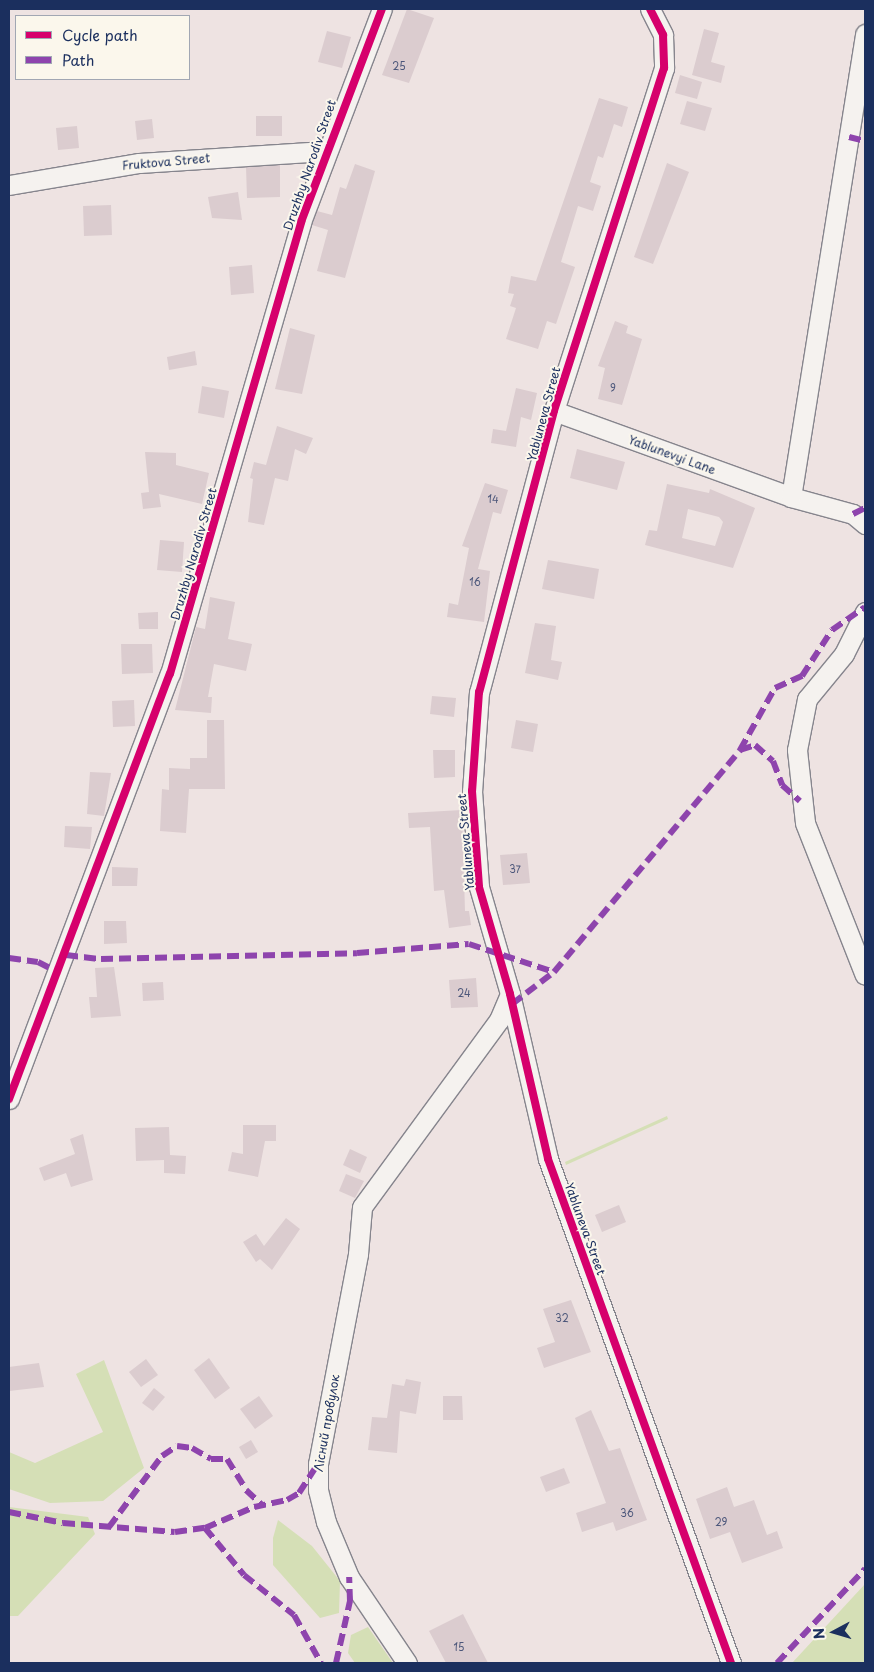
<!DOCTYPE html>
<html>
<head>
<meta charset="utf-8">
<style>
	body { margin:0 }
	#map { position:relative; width:874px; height:1672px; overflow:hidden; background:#eee3e2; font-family:"Playpen Sans",sans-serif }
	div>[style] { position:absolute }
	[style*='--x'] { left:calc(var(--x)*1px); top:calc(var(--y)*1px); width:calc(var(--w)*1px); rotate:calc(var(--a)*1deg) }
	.green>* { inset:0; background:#d5dfb6 }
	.building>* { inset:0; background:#dbcccf }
	.roads { filter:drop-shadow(1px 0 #86858d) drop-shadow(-1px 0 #86858d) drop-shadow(0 1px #86858d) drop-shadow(0 -1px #86858d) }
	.street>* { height:19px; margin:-9.5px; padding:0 9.5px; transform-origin:9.5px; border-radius:9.5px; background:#f5f2ef }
	.quiet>* { height:6px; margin-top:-3px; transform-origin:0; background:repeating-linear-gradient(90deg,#8e44ad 0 12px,transparent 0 18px) }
	.cycleway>* { height:8px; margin:-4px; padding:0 4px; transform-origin:4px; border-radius:4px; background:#d6006c }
	span { translate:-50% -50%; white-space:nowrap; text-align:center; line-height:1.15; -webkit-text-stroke:4px #fbf7ec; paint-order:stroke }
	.number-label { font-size:10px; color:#4b567a }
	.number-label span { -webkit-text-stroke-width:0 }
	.street-label { font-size:12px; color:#1b2f5e }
	.frame { position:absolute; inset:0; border:10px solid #1b2f5e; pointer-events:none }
	.legend { position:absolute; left:15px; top:15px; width:175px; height:65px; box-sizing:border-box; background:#fbf7ec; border:1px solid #a1a7b3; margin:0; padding:6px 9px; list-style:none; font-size:15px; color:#1b2f5e }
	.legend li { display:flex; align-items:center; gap:10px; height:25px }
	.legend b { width:25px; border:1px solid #a1a7b3 }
	.north { position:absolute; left:809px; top:1607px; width:50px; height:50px; -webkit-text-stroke:4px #fbf7ec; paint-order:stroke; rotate:264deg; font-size:14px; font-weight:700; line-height:20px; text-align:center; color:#1b2f5e }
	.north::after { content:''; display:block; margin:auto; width:18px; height:22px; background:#1b2f5e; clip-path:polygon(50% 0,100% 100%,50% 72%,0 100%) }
</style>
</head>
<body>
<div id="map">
	<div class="green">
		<i style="clip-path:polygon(667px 1116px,668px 1119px,566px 1165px,565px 1162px)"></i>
		<i style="clip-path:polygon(104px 1360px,144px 1468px,103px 1501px,50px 1503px,9px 1489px,9px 1452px,35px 1463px,103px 1432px,76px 1374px)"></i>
		<i style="clip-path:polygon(9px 1507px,88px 1517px,95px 1534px,18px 1616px,9px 1616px)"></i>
		<i style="clip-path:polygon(278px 1520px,312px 1546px,340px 1581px,339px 1613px,320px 1618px,273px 1565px,273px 1538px)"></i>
		<i style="clip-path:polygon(865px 1584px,865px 1663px,792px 1663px)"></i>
		<i style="clip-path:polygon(368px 1627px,393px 1663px,355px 1663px,348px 1653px,351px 1635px)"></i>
	</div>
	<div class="building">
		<i style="clip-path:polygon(407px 9px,434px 18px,409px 83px,382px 75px)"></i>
		<i style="clip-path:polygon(704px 29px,719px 33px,711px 62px,725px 66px,721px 83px,692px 75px)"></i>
		<i style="clip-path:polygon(327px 31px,351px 37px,342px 68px,318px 62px)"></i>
		<i style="clip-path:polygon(680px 75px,702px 82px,697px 99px,675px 93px)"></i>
		<i style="clip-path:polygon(599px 98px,628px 107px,622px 127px,614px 124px,603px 158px,598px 156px,590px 182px,601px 186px,593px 211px,578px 206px,561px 262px,575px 267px,556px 324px,547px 321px,538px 349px,506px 339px,516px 308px,510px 306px,514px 294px,508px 293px,511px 276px,536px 281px)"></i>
		<i style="clip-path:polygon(687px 101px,712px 108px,705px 131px,680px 124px)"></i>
		<i style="clip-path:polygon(256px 116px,282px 116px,282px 136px,256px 136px)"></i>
		<i style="clip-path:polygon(152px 119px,154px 138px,137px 140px,135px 121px)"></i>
		<i style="clip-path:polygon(77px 126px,79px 148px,58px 150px,56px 128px)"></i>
		<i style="clip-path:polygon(667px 163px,689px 172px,653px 264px,634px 257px)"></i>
		<i style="clip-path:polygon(355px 164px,375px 171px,345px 278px,317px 271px,328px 230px,312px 225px,317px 211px,332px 215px,340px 187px,346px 189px)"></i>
		<i style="clip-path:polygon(280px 165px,280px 197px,247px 198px,246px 167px)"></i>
		<i style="clip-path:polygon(238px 192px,242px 220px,212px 218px,208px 197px)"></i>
		<i style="clip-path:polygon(111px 205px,112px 235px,84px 236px,83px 206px)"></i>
		<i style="clip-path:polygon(252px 265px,254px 293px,231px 295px,229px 267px)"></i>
		<i style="clip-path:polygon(615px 321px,628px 326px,626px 333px,642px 339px,622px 405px,598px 399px,605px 368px,598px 366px)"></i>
		<i style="clip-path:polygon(290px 328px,315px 335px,302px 394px,275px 389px)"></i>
		<i style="clip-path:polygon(195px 351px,197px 365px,169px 370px,167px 357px)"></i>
		<i style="clip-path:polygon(202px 386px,229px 391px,224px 418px,198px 413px)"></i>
		<i style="clip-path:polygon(516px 388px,537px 393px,531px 420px,521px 417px,516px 447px,491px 443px,493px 429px,506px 431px)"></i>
		<i style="clip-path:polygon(277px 426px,313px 438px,306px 454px,295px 449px,288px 481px,275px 478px,264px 525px,248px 522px,253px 479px,250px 478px,254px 462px,266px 465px)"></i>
		<i style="clip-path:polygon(577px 449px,625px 462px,617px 490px,570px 478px)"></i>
		<i style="clip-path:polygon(145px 452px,176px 453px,176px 465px,209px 473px,202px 504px,159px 494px,161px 507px,143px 509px,141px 493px,149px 492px)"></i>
		<i style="clip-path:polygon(485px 483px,508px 490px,501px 514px,493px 512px,478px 569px,490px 571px,484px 622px,447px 617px,449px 603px,458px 605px,469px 548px,462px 546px)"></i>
		<i style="clip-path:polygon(evenodd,667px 484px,709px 493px,710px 489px,755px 508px,733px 568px,645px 545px,649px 530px,657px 531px,667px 484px,688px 509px,719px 517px,723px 522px,715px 546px,682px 538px,688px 509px)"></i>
		<i style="clip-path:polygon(160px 540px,184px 542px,182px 572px,157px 570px)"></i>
		<i style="clip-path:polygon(548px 560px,599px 569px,594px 599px,542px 589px)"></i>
		<i style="clip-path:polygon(210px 597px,235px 602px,228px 639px,252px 644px,246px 671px,214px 664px,208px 697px,212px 697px,211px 713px,175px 710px,196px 627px,205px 629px)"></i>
		<i style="clip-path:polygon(158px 612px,158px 629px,139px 629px,138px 613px)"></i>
		<i style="clip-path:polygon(535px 623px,556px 626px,551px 660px,562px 662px,558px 680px,525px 673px)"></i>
		<i style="clip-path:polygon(121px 644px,152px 644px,153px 673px,122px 674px)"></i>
		<i style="clip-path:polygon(432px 696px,456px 698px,454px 717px,430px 714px)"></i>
		<i style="clip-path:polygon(134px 700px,135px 726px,113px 727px,112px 701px)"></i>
		<i style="clip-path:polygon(207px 720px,224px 720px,225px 789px,189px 789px,186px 833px,160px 831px,162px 789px,169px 790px,169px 768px,190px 769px,190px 758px,207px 758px)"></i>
		<i style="clip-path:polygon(516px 720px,538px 724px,533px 752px,511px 748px)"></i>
		<i style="clip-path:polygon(433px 750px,455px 750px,455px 777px,434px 778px)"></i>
		<i style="clip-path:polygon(90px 772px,111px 773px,104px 816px,87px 814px)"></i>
		<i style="clip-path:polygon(462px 810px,465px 911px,469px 911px,471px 925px,449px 928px,444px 890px,434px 891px,430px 827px,409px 828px,408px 813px)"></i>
		<i style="clip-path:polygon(65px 826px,92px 827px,90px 849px,64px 847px)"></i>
		<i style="clip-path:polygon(527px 853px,530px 883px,503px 885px,500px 855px)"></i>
		<i style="clip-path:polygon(112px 867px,138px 868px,137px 886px,112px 886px)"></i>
		<i style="clip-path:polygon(104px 921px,126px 921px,127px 943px,104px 944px)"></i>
		<i style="clip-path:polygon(114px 967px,121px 1016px,91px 1018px,89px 997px,97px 997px,95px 968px)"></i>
		<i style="clip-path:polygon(476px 978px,478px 1007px,451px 1008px,449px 980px)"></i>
		<i style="clip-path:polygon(163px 982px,164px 1000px,143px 1001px,142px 983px)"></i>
		<i style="clip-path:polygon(243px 1125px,276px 1125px,276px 1141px,265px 1141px,258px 1177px,228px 1171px,232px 1152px,243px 1154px)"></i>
		<i style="clip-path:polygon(169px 1127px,170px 1155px,186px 1156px,185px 1174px,164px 1173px,164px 1160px,136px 1161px,135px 1128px)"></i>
		<i style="clip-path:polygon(83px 1134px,93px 1180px,71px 1187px,66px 1173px,44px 1181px,39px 1168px,75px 1154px,70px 1139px)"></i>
		<i style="clip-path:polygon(350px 1149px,367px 1157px,360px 1173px,343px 1165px)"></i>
		<i style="clip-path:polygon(346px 1174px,364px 1181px,355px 1198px,339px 1191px)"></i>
		<i style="clip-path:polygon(619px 1205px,626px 1222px,602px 1232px,595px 1215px)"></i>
		<i style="clip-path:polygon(286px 1218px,300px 1229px,272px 1270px,260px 1259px,256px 1262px,243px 1242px,256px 1234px,264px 1246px)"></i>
		<i style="clip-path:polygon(571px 1300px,591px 1352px,544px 1368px,537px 1348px,555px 1342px,543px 1309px)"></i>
		<i style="clip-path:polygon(209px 1358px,230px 1388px,215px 1399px,194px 1370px)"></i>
		<i style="clip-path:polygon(146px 1359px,158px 1375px,141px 1387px,129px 1372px)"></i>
		<i style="clip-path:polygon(39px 1363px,44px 1387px,9px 1391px,9px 1367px)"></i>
		<i style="clip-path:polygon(406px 1379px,421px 1382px,416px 1414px,400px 1411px,397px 1453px,368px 1450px,372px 1417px,387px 1418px,392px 1384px,404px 1386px)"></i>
		<i style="clip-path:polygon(154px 1388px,165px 1397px,153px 1411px,142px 1403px)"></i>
		<i style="clip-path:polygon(259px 1396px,273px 1416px,255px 1429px,240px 1409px)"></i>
		<i style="clip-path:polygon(443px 1396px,462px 1396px,463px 1420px,443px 1420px)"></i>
		<i style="clip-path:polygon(591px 1410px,609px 1451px,620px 1448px,647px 1520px,616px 1531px,613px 1522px,582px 1532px,576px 1513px,606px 1503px,575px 1418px)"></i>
		<i style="clip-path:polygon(251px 1440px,258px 1452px,246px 1459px,239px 1447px)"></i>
		<i style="clip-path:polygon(564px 1468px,570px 1483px,546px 1492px,540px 1477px)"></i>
		<i style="clip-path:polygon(727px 1487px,734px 1507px,754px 1500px,767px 1535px,777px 1531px,783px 1548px,742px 1563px,730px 1532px,710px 1539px,696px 1499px)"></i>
		<i style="clip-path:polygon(463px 1614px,488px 1663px,446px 1663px,429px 1631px)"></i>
	</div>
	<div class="roads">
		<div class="street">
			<i style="--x:650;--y:9;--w:29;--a:63"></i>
			<i style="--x:663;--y:35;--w:33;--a:88"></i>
			<i style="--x:664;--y:68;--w:360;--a:107.8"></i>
			<i style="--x:554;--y:411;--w:291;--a:104.9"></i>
			<i style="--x:479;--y:692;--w:99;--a:94"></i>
			<i style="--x:472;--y:791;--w:96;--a:85.8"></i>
			<i style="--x:479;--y:887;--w:111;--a:73.8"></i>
			<i style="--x:510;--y:994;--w:169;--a:77"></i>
			<i style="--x:548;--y:1159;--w:536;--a:70.04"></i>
			<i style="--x:9;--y:185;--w:132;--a:-9.6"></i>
			<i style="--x:139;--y:163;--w:186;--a:-3.7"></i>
			<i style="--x:554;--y:411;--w:252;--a:19.9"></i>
			<i style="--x:791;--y:497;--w:64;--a:15.3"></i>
			<i style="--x:853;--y:514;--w:16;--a:40"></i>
			<i style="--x:791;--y:497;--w:469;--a:-80.9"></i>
			<i style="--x:865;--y:612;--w:47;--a:116.6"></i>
			<i style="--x:844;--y:654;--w:58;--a:129.4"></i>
			<i style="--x:807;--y:699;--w:52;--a:101.1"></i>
			<i style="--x:797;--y:750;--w:73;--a:83.7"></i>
			<i style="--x:805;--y:823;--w:163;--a:68.5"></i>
			<i style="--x:9;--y:1099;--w:454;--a:-69.3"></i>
			<i style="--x:170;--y:674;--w:471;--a:-73.8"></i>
			<i style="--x:301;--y:222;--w:228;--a:-69.2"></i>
			<i style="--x:407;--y:1663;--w:104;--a:-124"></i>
			<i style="--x:349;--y:1577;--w:60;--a:-112.7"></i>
			<i style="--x:326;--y:1522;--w:33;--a:-104"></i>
			<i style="--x:318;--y:1490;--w:26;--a:-90"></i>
			<i style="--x:318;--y:1464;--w:214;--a:-79.2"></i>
			<i style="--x:358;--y:1254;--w:47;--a:-85.1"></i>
			<i style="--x:362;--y:1207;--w:232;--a:-53.8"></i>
			<i style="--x:499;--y:1020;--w:28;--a:-67"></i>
		</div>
	</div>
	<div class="quiet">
		<i style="--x:849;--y:137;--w:16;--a:14"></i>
		<i style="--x:853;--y:514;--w:13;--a:-27"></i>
		<i style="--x:740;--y:750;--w:16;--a:-18"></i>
		<i style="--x:755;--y:745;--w:24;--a:42"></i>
		<i style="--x:773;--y:761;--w:26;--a:69"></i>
		<i style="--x:782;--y:785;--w:24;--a:42"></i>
		<i style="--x:66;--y:955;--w:35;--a:7"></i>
		<i style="--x:101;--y:959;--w:256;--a:-1.3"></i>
		<i style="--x:357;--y:953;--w:112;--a:-4.6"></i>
		<i style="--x:469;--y:944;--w:89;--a:18.2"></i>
		<i style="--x:554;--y:972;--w:290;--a:-50"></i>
		<i style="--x:740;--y:750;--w:71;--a:-60.6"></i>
		<i style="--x:775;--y:688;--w:30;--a:-24"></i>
		<i style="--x:802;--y:676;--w:55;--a:-56.9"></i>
		<i style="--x:832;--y:630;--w:40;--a:-34.9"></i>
		<i style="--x:9;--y:958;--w:29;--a:8"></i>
		<i style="--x:38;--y:962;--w:22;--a:27"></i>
		<i style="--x:512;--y:1004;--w:53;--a:-37.3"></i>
		<i style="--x:9;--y:1512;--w:55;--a:11.5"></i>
		<i style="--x:63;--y:1523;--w:112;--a:4.6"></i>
		<i style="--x:175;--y:1532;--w:30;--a:-8"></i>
		<i style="--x:205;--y:1528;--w:53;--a:-23.2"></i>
		<i style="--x:254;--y:1507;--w:34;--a:-12"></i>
		<i style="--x:287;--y:1500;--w:14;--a:-30"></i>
		<i style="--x:299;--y:1493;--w:35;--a:-57"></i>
		<i style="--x:109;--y:1527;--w:89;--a:-53.3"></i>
		<i style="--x:162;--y:1456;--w:18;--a:-34"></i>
		<i style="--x:177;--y:1446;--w:15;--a:8"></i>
		<i style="--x:192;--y:1448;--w:22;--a:30"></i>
		<i style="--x:211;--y:1459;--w:16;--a:0"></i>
		<i style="--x:227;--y:1459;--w:36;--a:58"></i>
		<i style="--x:246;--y:1490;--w:23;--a:43"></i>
		<i style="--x:205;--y:1528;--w:61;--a:50.3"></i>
		<i style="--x:244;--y:1575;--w:64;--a:38.7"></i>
		<i style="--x:294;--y:1615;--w:55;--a:60.6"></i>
		<i style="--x:336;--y:1663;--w:64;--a:-77.3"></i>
		<i style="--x:350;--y:1601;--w:24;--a:-92"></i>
		<i style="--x:777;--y:1663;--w:129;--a:-46.9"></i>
	</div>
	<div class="cycleway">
		<i style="--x:650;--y:9;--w:29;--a:63"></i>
		<i style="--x:663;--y:35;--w:33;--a:88"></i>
		<i style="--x:664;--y:68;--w:360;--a:107.8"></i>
		<i style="--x:554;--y:411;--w:291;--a:104.9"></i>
		<i style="--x:479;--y:692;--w:99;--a:94"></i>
		<i style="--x:472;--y:791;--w:96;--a:85.8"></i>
		<i style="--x:479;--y:887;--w:111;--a:73.8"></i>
		<i style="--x:510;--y:994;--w:169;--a:77"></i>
		<i style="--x:548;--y:1159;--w:536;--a:70.04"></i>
		<i style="--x:9;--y:1099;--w:454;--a:-69.3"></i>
		<i style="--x:170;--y:674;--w:471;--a:-73.8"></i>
		<i style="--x:301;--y:222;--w:228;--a:-69.2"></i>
	</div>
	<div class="number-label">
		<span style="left:399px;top:66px">25</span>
		<span style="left:613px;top:388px">9</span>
		<span style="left:493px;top:499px">14</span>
		<span style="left:475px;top:582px">16</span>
		<span style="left:515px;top:869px">37</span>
		<span style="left:464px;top:993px">24</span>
		<span style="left:562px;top:1318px">32</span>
		<span style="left:627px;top:1513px">36</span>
		<span style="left:721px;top:1522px">29</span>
		<span style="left:459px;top:1647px">15</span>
	</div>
	<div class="street-label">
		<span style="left:166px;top:162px;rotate:-5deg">Fruktova Street</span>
		<span style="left:310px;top:165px;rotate:-71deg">Druzhby Narodiv Street</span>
		<span style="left:544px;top:414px;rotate:-75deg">Yabluneva Street</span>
		<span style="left:672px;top:455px;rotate:20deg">Yablunevyi Lane</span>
		<span style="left:194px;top:554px;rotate:-74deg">Druzhby Narodiv Street</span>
		<span style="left:466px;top:842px;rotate:-95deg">Yabluneva Street</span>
		<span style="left:585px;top:1229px;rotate:70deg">Yabluneva Street</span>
		<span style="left:327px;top:1423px;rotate:-80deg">Лісний провулок</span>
	</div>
	<div class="frame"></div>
	<ul class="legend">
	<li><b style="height:6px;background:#d6006c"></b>Cycle path</li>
	<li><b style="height:6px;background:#8e44ad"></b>Path</li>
	</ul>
	<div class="north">N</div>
</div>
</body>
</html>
